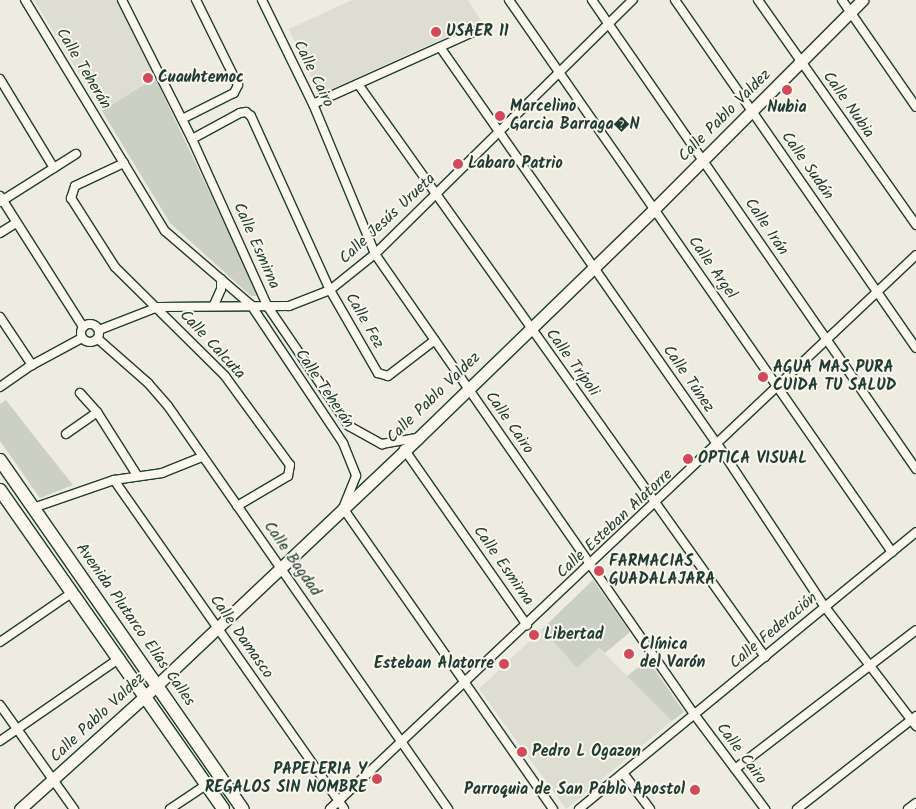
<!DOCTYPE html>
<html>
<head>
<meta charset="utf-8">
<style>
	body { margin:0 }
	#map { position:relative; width:916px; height:809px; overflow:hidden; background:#eeece1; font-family:Kalam,sans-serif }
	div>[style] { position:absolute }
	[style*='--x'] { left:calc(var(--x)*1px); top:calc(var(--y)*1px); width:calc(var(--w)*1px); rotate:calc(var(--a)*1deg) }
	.built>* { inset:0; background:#ddddd2 }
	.green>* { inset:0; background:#cbcfc4 }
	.roads { filter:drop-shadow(1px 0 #1f3d34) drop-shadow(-1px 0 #1f3d34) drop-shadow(0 1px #1f3d34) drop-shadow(0 -1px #1f3d34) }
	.street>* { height:8px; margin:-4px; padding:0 4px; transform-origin:4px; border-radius:4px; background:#fbf7ec }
	.street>.ring { margin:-4px; padding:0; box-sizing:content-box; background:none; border:8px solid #fbf7ec; border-radius:50% }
	.secondary>* { height:11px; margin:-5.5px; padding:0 5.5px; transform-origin:5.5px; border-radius:5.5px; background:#fbf7ec }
	.primary>* { height:12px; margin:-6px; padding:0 6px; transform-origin:6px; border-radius:6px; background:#fbf7ec }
	.dots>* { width:14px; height:14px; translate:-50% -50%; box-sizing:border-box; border:2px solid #fbf7ec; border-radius:50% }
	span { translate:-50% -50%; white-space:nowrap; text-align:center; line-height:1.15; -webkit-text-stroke:4px #fbf7ec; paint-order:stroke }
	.poi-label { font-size:16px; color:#1f3d34; font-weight:700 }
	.left { translate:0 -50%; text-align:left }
	.right { translate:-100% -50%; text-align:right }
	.street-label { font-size:16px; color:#1f3d34 }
</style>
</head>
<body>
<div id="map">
	<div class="built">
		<i style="clip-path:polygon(34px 0,116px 0,155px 78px,102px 111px)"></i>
		<i style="clip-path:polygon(352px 0,468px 0,481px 21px,319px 95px,289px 29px)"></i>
		<i style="clip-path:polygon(542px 629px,577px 668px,599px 648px,672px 721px,566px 809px,479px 689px)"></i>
	</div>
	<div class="green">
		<i style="clip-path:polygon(155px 78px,259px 296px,251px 296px,170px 223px,102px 111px)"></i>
		<i style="clip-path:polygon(6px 400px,34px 436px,73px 485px,40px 498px,0 441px,0 404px)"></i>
		<i style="clip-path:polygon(593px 580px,630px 632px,605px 653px,599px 648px,577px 668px,542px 629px)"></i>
		<i style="clip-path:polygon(648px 660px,684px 712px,672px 721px,627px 676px)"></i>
	</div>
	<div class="roads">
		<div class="street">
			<i style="--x:25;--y:0;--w:270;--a:58.8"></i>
			<i style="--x:165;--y:231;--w:113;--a:40.7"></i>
			<i style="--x:251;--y:305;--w:166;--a:56.3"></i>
			<i style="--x:343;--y:443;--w:35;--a:68"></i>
			<i style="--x:356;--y:476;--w:35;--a:112"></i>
			<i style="--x:343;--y:508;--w:367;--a:55.1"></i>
			<i style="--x:122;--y:0;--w:156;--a:63.3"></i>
			<i style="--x:192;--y:139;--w:184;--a:65.7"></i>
			<i style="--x:268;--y:307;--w:144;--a:55.8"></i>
			<i style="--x:349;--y:426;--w:38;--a:29"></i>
			<i style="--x:382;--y:444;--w:35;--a:-10"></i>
			<i style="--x:262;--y:0;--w:116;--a:63.9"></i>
			<i style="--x:313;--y:104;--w:162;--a:67.5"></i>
			<i style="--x:375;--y:254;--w:560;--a:55.26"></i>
			<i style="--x:694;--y:714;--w:119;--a:53.2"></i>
			<i style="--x:509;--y:0;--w:672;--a:55.25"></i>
			<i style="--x:592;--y:0;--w:570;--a:55.36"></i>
			<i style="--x:675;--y:0;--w:423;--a:55.3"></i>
			<i style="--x:758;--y:0;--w:275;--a:54.9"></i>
			<i style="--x:842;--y:0;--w:130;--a:55.3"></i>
			<i style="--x:440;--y:47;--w:485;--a:55.1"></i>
			<i style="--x:718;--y:445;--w:194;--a:56.6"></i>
			<i style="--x:825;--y:607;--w:150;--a:52.6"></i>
			<i style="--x:0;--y:79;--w:104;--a:58.8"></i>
			<i style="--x:358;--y:84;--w:703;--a:54.61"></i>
			<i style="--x:313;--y:104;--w:185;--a:-24.2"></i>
			<i style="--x:182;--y:119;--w:58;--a:-26.6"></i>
			<i style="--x:234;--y:93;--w:9;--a:-63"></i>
			<i style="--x:238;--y:85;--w:95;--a:-116.3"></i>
			<i style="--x:192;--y:139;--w:55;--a:-28.4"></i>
			<i style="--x:240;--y:113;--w:6;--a:-9"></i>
			<i style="--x:246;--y:112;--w:6;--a:39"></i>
			<i style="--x:251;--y:116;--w:191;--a:65.6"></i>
			<i style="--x:330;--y:290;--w:96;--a:60"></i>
			<i style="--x:378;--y:373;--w:10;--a:17"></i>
			<i style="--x:388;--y:376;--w:59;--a:-37.5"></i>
			<i style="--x:124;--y:163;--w:54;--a:154.9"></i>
			<i style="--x:75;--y:186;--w:13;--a:108"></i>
			<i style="--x:71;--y:198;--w:82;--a:57.5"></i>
			<i style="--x:115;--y:267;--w:155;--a:44.7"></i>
			<i style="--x:225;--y:376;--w:110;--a:53.9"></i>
			<i style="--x:290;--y:465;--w:11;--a:100"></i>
			<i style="--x:288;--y:476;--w:59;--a:149.5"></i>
			<i style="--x:0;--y:196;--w:155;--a:57.6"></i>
			<i style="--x:0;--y:202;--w:90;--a:-32.3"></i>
			<i style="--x:0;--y:233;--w:19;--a:-32"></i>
			<i style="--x:214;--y:305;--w:17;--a:-66"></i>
			<i style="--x:221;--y:289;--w:10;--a:-90"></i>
			<i style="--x:0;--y:317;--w:58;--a:56.3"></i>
			<i class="ring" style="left:81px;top:324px;width:10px;height:10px"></i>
			<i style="--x:99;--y:330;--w:63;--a:-21.3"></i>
			<i style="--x:158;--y:307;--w:131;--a:-0.4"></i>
			<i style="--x:289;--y:306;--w:44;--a:-21.3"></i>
			<i style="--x:330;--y:290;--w:58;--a:-38.7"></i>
			<i style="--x:375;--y:254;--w:362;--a:-44.6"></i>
			<i style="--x:98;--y:339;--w:67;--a:41.3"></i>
			<i style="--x:148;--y:383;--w:30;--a:49"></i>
			<i style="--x:168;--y:406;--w:491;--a:55.2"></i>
			<i style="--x:0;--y:387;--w:39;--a:-35"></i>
			<i style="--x:32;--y:365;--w:57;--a:-28.4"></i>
			<i style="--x:80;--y:393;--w:25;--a:48"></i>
			<i style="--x:97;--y:412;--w:75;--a:57.6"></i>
			<i style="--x:66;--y:434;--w:38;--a:-35"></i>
			<i style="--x:404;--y:449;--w:215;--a:55.1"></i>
			<i style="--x:114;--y:480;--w:401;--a:55"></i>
			<i style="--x:33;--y:508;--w:86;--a:-19.1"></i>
			<i style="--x:114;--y:480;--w:49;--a:-8.3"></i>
			<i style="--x:162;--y:473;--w:43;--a:-21.8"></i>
			<i style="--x:0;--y:642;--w:88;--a:-34.4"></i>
			<i style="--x:0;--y:705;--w:128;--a:54.6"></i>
			<i style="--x:0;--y:741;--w:146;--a:-34.7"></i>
			<i style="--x:735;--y:769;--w:228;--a:-37.5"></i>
			<i style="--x:623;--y:773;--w:45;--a:53.1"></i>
			<i style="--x:170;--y:809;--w:43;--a:-33.7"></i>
			<i style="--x:330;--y:809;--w:806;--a:-43.39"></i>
			<i style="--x:579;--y:809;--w:436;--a:-39.4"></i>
			<i style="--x:797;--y:809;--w:151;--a:-38"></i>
			<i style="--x:908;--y:809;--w:10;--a:-37"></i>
		</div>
		<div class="secondary">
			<i style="--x:20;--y:809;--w:185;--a:-42.1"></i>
			<i style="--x:157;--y:685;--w:359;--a:-43.4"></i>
			<i style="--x:418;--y:438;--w:329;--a:-44.1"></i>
			<i style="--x:654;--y:209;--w:295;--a:-45.1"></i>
		</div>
		<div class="primary">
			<i style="--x:0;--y:460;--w:425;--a:55.2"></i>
			<i style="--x:0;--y:490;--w:389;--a:55"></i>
		</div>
	</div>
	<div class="dots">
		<i style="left:436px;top:32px;background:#d1495b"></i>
		<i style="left:148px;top:78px;background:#d1495b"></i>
		<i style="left:787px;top:90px;background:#d1495b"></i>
		<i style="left:500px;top:116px;background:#d1495b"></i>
		<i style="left:458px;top:164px;background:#d1495b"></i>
		<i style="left:763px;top:377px;background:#d1495b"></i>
		<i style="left:688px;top:459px;background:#d1495b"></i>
		<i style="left:599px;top:571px;background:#d1495b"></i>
		<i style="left:534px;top:635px;background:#d1495b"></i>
		<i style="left:629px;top:654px;background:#d1495b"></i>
		<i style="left:504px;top:664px;background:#d1495b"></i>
		<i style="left:522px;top:752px;background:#d1495b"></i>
		<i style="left:377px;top:779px;background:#d1495b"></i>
		<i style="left:695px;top:790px;background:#d1495b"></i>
	</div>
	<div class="poi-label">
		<span class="left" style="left:446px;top:32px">USAER 11</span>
		<span class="left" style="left:158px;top:78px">Cuauhtemoc</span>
		<span class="left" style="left:510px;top:116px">Marcelino<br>Garcia Barraga�N</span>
		<span style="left:787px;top:108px">Nubia</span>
		<span class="left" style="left:468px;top:164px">Labaro Patrio</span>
		<span class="left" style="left:773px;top:377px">AGUA MAS PURA<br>CUIDA TU SALUD</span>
		<span class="left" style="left:698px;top:459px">OPTICA VISUAL</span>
		<span class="left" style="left:609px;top:571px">FARMACIAS<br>GUADALAJARA</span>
		<span class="left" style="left:544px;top:635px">Libertad</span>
		<span class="left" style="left:640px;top:654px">Clínica<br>del Varón</span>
		<span class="right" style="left:494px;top:664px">Esteban Alatorre</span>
		<span class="left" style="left:532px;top:752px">Pedro L Ogazon</span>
		<span class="right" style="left:367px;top:779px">PAPELERIA Y<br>REGALOS SIN NOMBRE</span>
		<span class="right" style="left:685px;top:790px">Parroquia de San Pablo Apostol</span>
	</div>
	<div class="street-label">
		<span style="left:83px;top:69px;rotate:59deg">Calle Teherán</span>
		<span style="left:313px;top:74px;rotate:64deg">Calle Cairo</span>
		<span style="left:848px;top:105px;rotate:55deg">Calle Nubia</span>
		<span style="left:725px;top:116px;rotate:-45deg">Calle Pablo Valdez</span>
		<span style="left:807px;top:166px;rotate:55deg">Calle Sudán</span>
		<span style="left:388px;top:219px;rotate:-43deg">Calle Jesús Urueta</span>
		<span style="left:766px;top:227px;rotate:56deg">Calle Irán</span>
		<span style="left:256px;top:246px;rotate:66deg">Calle Esmirna</span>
		<span style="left:712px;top:268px;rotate:55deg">Calle Argel</span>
		<span style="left:364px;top:321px;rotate:60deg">Calle Fez</span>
		<span style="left:212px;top:345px;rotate:47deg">Calle Calcuta</span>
		<span style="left:572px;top:363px;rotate:54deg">Calle Trípoli</span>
		<span style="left:688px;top:379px;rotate:55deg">Calle Túnez</span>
		<span style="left:324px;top:389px;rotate:56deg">Calle Teherán</span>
		<span style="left:434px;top:398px;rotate:-44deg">Calle Pablo Valdez</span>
		<span style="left:509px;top:423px;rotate:55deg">Calle Cairo</span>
		<span style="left:615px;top:524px;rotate:-43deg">Calle Esteban Alatorre</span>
		<span style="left:292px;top:559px;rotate:55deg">Calle Bagdad</span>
		<span style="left:503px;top:566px;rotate:55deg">Calle Esmirna</span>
		<span style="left:135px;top:625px;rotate:55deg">Avenida Plutarco Elías Calles</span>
		<span style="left:774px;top:631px;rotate:-40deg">Calle Federación</span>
		<span style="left:241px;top:637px;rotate:55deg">Calle Damasco</span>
		<span style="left:98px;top:718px;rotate:-43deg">Calle Pablo Valdez</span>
		<span style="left:741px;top:754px;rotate:53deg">Calle Cairo</span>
	</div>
</div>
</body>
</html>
